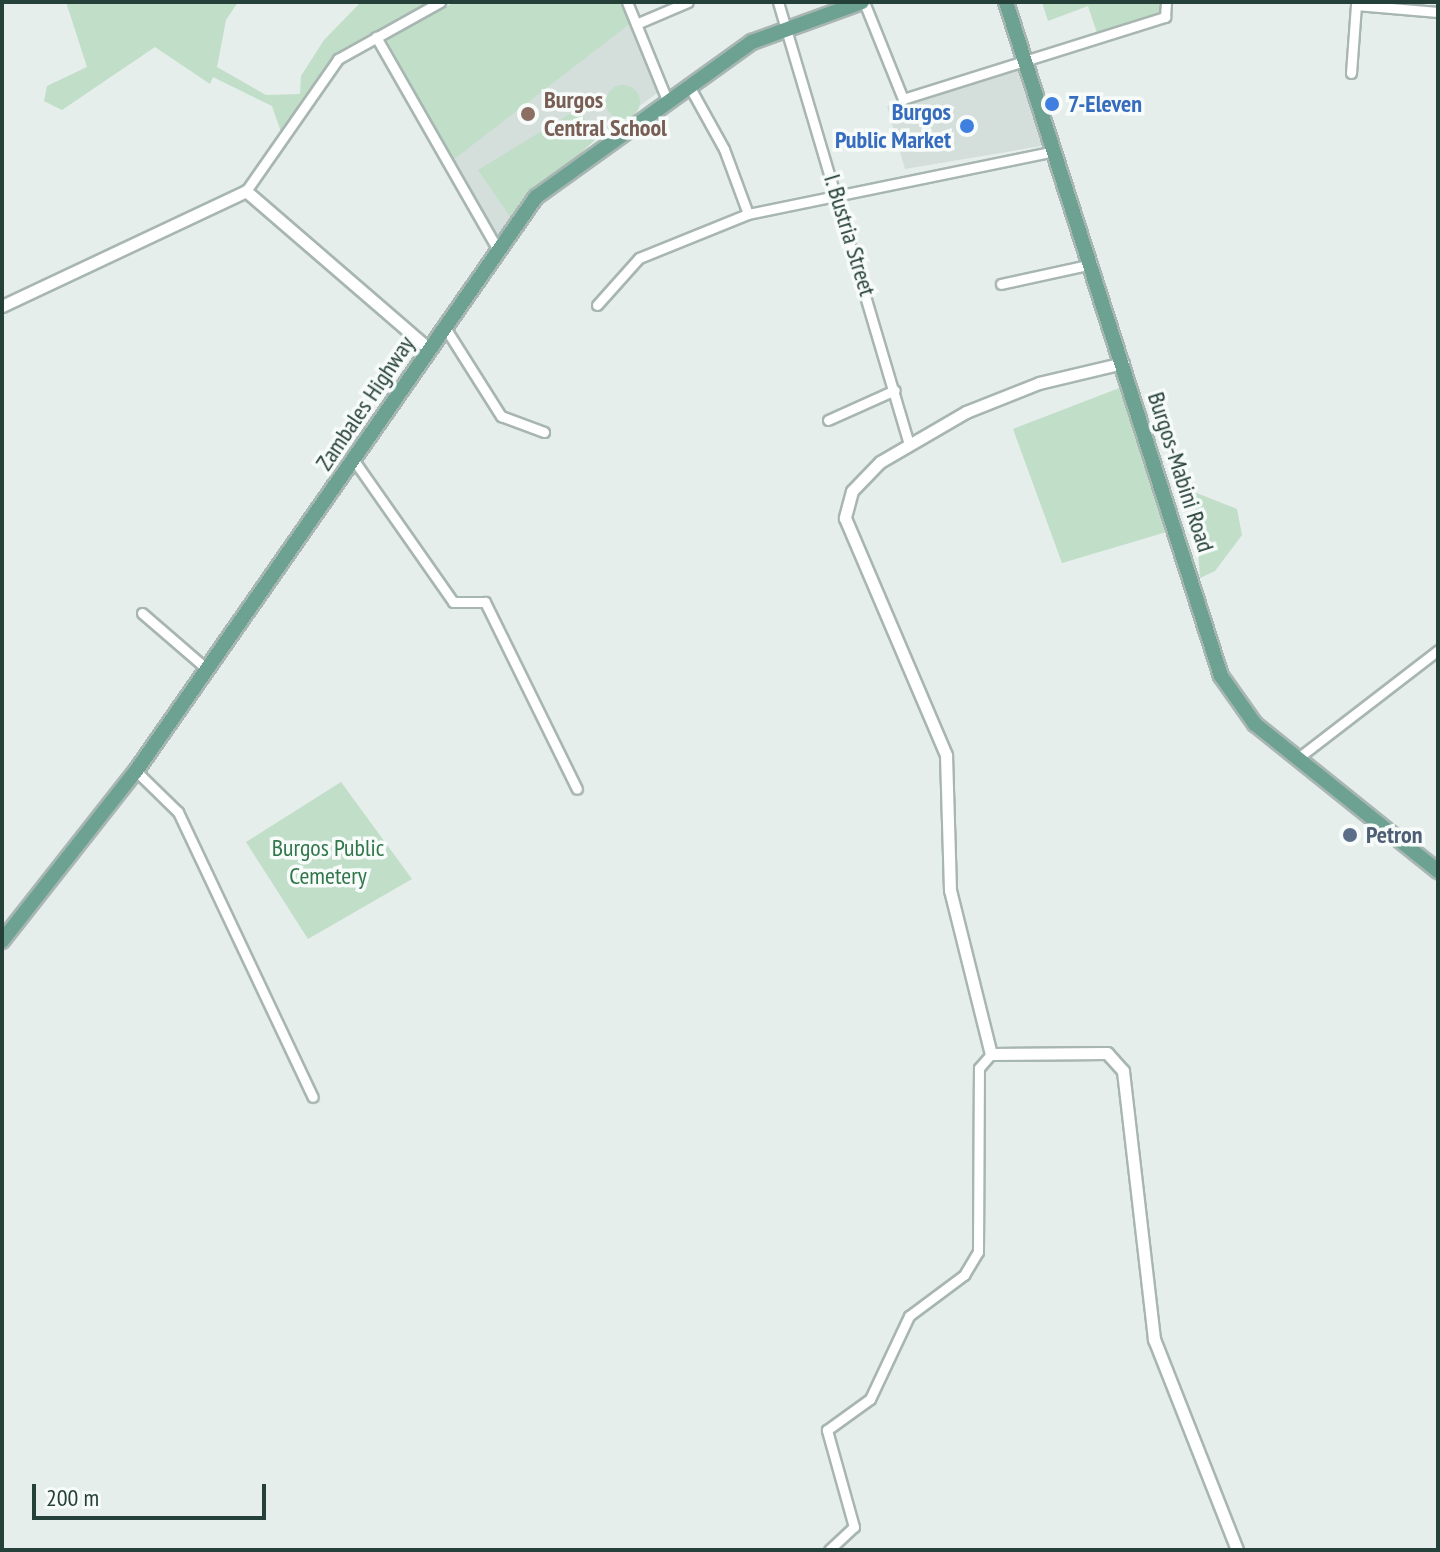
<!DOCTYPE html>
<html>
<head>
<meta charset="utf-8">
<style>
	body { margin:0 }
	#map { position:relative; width:1440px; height:1552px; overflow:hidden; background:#e6eeeb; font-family:"PT Sans Narrow",sans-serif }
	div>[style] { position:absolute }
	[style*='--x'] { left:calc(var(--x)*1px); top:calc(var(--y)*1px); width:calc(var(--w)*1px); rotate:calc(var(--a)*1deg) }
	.built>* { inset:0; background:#d4deda }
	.green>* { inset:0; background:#c0dec8 }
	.round { border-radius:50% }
	.roads { filter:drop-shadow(2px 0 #a8b6b2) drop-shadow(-2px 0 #a8b6b2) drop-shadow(0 2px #a8b6b2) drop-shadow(0 -2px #a8b6b2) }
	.minor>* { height:9px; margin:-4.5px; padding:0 4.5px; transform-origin:4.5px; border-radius:4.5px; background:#fff }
	.tertiary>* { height:11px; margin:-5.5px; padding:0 5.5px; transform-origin:5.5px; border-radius:5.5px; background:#fff }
	.primary>* { height:14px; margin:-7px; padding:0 7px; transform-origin:7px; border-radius:7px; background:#6da293 }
	.dots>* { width:22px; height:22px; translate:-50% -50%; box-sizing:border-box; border:4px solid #f7fbf9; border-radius:50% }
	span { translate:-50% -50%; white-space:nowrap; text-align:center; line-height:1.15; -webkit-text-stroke:7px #f7fbf9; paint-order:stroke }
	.education-label { font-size:24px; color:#785e54; font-weight:700 }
	.left { translate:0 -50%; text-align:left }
	.shop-label { font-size:24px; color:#366cbe; font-weight:700 }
	.right { translate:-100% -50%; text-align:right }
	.street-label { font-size:24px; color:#254039 }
	.service-label { font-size:24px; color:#4e5e75; font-weight:700 }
	.park-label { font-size:24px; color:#30764a }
	.frame { position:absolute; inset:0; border:4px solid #254039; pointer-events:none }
	.scale { position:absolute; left:32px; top:1484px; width:234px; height:36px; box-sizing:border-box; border:4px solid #254039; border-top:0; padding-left:10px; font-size:24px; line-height:28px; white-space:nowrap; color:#254039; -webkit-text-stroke:6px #f7fbf9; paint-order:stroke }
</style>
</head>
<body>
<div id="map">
	<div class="built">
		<i style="clip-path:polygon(455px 2px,624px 2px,661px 90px,560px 166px,496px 237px,386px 39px)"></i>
		<i style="clip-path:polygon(1022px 65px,1047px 145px,905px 169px,887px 106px)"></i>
	</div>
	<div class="green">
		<i style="clip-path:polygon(66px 2px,238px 2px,226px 20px,217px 67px,266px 95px,300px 94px,301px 76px,324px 40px,361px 2px,431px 2px,329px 64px,282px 135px,272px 106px,213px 77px,210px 84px,155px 47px,62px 110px,44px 101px,47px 86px,87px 67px)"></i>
		<i style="clip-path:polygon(455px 2px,624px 2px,632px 22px,453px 160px,386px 39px)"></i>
		<i style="clip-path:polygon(1042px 2px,1161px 2px,1166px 14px,1097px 33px,1088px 6px,1048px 21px)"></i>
		<i class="round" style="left:606px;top:85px;width:34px;height:34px"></i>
		<i style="clip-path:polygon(578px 109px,597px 138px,511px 218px,478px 170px)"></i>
		<i style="clip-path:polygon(1122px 387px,1170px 531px,1062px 563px,1013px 429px)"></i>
		<i style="clip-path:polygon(1194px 492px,1237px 509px,1242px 535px,1215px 571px,1200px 578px)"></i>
		<i style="clip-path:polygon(341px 782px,412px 879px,308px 939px,246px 842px)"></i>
	</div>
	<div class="roads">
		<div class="minor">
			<i style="--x:627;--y:2;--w:106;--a:67.8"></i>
			<i style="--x:778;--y:2;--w:462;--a:73.5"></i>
			<i style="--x:864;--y:2;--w:105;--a:68.1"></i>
			<i style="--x:903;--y:99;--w:275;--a:-17.4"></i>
			<i style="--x:1165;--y:17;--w:15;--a:-86"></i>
			<i style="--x:636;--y:24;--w:56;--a:-22.9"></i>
			<i style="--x:376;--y:37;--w:243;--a:60.2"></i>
			<i style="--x:1351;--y:73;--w:68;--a:-85.8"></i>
			<i style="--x:1356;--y:5;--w:82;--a:4.9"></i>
			<i style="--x:688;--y:84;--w:74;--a:61"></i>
			<i style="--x:724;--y:149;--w:69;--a:69.7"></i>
			<i style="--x:246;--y:191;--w:161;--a:-55.1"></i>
			<i style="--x:338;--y:59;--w:117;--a:-29.2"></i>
			<i style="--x:1001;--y:284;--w:93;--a:-12.4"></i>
			<i style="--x:597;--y:305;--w:63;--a:-48.2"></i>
			<i style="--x:639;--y:258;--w:118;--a:-22"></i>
			<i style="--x:748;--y:214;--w:312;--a:-11.6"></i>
			<i style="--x:444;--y:326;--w:107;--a:57.7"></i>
			<i style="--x:501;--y:416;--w:46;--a:20.4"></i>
			<i style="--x:828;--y:420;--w:73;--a:-24.1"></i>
			<i style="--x:353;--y:459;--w:174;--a:55"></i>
			<i style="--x:453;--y:602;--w:32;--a:0"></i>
			<i style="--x:485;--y:602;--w:208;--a:63.8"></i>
			<i style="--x:142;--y:613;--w:87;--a:40.8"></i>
			<i style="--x:1298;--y:758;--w:177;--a:-37.6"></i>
			<i style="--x:136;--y:771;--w:59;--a:44.3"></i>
			<i style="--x:178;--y:812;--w:315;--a:64.7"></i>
			<i style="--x:829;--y:1550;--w:34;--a:-43"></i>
			<i style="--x:854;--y:1527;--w:101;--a:-105.6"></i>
			<i style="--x:827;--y:1430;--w:53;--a:-35.8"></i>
			<i style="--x:870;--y:1399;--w:92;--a:-64.8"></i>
			<i style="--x:909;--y:1316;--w:69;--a:-36.7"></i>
			<i style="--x:964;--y:1275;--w:27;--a:-59"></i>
			<i style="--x:978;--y:1252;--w:184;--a:-89.7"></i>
			<i style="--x:979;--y:1068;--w:18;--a:-49"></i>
		</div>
		<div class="tertiary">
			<i style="--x:2;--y:306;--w:270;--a:-25.2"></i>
			<i style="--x:246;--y:191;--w:240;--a:40.8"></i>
			<i style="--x:1123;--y:363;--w:86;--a:166.6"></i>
			<i style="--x:1039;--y:383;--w:79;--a:158.3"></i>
			<i style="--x:966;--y:412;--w:99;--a:149.8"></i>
			<i style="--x:880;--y:462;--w:40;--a:134"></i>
			<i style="--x:852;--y:491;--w:28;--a:105"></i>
			<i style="--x:845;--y:518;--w:258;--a:66.9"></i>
			<i style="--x:946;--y:755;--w:135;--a:88.3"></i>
			<i style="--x:950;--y:890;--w:169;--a:76"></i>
			<i style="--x:991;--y:1054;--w:116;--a:-0.5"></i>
			<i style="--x:1107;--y:1053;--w:24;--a:48"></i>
			<i style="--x:1123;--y:1071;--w:270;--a:83.4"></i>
			<i style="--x:1154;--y:1339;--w:227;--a:68.5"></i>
		</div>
		<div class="primary">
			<i style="--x:1006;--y:2;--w:707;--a:72.31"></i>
			<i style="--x:1221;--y:676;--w:59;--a:54.7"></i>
			<i style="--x:1255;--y:724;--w:235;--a:38.8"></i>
			<i style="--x:2;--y:941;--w:216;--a:-51.8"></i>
			<i style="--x:136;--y:771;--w:700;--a:-55.13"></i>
			<i style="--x:536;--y:197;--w:266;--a:-35.7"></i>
			<i style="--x:752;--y:42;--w:117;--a:-20"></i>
		</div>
	</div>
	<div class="dots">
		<i style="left:1052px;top:104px;background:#3f7fe0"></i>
		<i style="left:528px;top:114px;background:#8d6e63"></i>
		<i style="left:967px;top:126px;background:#3f7fe0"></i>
		<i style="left:1350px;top:835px;background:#5c6f8a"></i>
	</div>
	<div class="education-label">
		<span class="left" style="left:544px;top:114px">Burgos<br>Central School</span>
	</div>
	<div class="shop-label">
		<span class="left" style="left:1068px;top:104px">7-Eleven</span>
		<span class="right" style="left:951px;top:126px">Burgos<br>Public Market</span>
	</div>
	<div class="street-label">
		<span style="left:850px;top:235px;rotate:73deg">I. Bustria Street</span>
		<span style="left:365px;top:403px;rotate:-56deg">Zambales Highway</span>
		<span style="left:1181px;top:472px;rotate:72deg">Burgos-Mabini Road</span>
	</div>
	<div class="service-label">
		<span class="left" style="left:1366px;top:835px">Petron</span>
	</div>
	<div class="park-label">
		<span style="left:328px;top:862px">Burgos Public<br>Cemetery</span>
	</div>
	<div class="frame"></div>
	<div class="scale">200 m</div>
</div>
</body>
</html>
